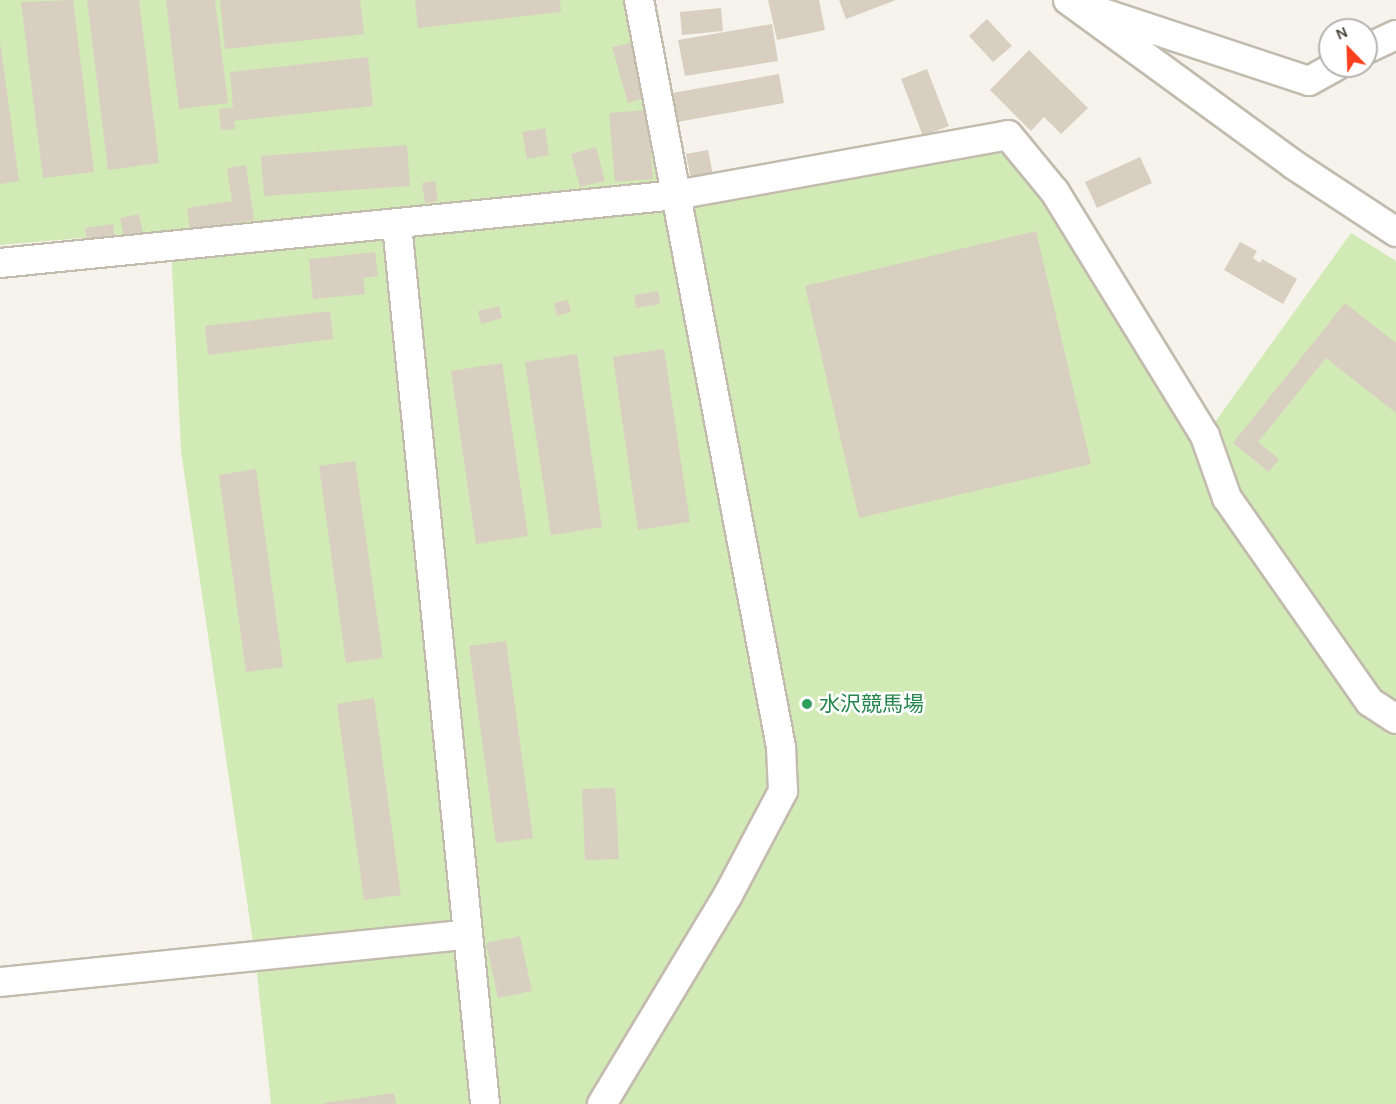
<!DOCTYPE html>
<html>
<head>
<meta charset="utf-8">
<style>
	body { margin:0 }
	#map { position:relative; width:1396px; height:1104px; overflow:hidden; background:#f6f3ec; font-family:Karla,"Noto Sans JP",sans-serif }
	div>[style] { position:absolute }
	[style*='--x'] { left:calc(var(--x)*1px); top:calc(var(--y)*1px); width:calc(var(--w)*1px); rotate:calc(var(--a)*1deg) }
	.green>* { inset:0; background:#d2eab5 }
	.building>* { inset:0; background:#d8cfc1 }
	.roads { filter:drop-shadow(2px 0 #c2bbae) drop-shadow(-2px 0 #c2bbae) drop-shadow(0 2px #c2bbae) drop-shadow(0 -2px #c2bbae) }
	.minor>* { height:28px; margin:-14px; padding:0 14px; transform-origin:14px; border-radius:14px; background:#fff }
	.dots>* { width:16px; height:16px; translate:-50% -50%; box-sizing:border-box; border:3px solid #fff; border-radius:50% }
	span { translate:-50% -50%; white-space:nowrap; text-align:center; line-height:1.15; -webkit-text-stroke:5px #fff; paint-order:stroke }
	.leisure-label { font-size:21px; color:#27864d }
	.left { translate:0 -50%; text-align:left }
	.north { position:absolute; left:1318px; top:18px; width:60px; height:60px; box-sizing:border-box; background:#fff; border:2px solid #b7b4b0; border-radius:50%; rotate:337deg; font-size:16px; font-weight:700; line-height:24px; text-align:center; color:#4b4439 }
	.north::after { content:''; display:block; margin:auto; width:21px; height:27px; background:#fc3f1d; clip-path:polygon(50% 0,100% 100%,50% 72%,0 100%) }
</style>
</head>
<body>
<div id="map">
	<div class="green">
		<i style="clip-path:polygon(0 0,627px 0,663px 196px,1003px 149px,1049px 197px,1193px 443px,1205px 436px,1351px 233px,1396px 261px,1396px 1104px,271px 1104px,255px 956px,181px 451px,171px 247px,163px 231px,0 245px)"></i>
	</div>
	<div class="building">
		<i style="clip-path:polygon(73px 0,94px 172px,43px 178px,21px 2px)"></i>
		<i style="clip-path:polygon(87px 0,139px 0,159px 163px,108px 170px)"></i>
		<i style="clip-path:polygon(166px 0,215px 0,228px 103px,179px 109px)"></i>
		<i style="clip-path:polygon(220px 0,360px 0,364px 34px,225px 49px)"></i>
		<i style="clip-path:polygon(415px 0,560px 0,561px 12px,418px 28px)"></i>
		<i style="clip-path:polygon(768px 0,819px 0,825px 30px,777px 40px)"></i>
		<i style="clip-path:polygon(839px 0,896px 0,846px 19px)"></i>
		<i style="clip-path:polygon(721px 8px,723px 31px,682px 35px,680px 12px)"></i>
		<i style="clip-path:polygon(987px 19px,1012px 46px,993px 62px,969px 36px)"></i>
		<i style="clip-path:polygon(772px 24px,778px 61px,685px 76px,678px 40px)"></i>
		<i style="clip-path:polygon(0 41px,19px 181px,0 184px)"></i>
		<i style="clip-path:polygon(630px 43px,645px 98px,628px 103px,612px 47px)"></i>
		<i style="clip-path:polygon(1029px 50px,1088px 108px,1061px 134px,1044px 117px,1031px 131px,990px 90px)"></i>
		<i style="clip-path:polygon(368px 57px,373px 106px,234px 121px,235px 129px,221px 130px,219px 109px,233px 108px,230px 72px)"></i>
		<i style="clip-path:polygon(927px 69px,949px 126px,923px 136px,901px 79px)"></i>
		<i style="clip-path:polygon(779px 74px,784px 103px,677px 122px,672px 93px)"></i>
		<i style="clip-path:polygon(647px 110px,653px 179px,615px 182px,609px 113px)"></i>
		<i style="clip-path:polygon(545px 128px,549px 155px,527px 159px,522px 132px)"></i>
		<i style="clip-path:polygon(407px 145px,410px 186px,264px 196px,261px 156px)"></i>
		<i style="clip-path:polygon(596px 147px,605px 181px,580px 187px,571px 154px)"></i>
		<i style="clip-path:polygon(708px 150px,713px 175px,691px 179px,686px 154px)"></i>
		<i style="clip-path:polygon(1140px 157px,1152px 183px,1097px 208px,1085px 182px)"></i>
		<i style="clip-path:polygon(246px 165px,254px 220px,190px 229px,187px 208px,232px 201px,227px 168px)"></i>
		<i style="clip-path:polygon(435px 181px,438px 201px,425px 203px,422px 183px)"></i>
		<i style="clip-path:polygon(139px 214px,143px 233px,124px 237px,120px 218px)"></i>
		<i style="clip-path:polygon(113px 224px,115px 239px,87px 242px,85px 228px)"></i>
		<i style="clip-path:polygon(1036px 231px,1091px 464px,859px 518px,805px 286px)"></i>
		<i style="clip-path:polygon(1240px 242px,1257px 251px,1253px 258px,1260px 263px,1262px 259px,1297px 279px,1283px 304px,1224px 270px)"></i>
		<i style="clip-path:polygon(375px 252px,378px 276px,363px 278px,365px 294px,313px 299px,309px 259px)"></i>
		<i style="clip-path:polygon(658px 291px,660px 304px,636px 308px,634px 295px)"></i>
		<i style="clip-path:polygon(568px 300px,571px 312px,557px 316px,554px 303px)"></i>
		<i style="clip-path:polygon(1345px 303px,1396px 343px,1396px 413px,1326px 358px,1258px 442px,1279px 459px,1269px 472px,1233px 443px)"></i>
		<i style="clip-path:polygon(499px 306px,502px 318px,481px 324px,478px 311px)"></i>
		<i style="clip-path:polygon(330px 311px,333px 339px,208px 355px,205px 326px)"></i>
		<i style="clip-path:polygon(664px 349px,690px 522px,638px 530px,613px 357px)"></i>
		<i style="clip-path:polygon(577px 354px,602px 527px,551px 535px,525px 362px)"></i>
		<i style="clip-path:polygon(502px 363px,528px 536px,476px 544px,451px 371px)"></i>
		<i style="clip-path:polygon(355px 461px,383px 658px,346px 663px,319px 466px)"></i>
		<i style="clip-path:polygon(256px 469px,283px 667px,246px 672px,219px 475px)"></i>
		<i style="clip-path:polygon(506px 641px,533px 838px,496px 843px,469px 646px)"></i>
		<i style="clip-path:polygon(374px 698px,401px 895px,364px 900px,337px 704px)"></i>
		<i style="clip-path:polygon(615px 788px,619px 859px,585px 860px,582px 789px)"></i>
		<i style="clip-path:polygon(520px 936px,532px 991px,498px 998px,486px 943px)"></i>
		<i style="clip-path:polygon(394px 1093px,396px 1104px,324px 1104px,324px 1103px)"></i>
	</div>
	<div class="roads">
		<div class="minor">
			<i style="--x:1068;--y:0;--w:280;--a:36.1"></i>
			<i style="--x:1294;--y:165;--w:122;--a:33.3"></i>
			<i style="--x:1097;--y:11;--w:223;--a:18.3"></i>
			<i style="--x:1309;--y:81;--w:31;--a:-29"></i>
			<i style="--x:1366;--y:49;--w:33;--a:-25"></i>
			<i style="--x:397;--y:225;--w:883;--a:84.28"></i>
			<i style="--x:0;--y:263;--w:679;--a:-5.74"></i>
			<i style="--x:676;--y:195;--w:337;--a:-10.2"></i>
			<i style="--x:1008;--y:135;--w:74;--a:50.5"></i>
			<i style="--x:1055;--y:192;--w:286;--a:58.4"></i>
			<i style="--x:1205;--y:436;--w:66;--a:70.5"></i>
			<i style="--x:1227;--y:498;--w:249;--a:55"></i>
			<i style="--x:1370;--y:702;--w:31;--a:33"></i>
			<i style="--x:0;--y:982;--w:468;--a:-5.8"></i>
			<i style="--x:602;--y:1104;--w:244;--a:-58.9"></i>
			<i style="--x:728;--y:895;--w:118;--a:-62.1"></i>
			<i style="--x:783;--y:791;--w:44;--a:-92.6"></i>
			<i style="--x:781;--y:747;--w:760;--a:-100.76"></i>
		</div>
	</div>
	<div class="dots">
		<i style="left:807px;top:704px;background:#2e9e5b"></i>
	</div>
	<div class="leisure-label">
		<span class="left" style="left:819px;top:704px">水沢競馬場</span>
	</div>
	<div class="north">N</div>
</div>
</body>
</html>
